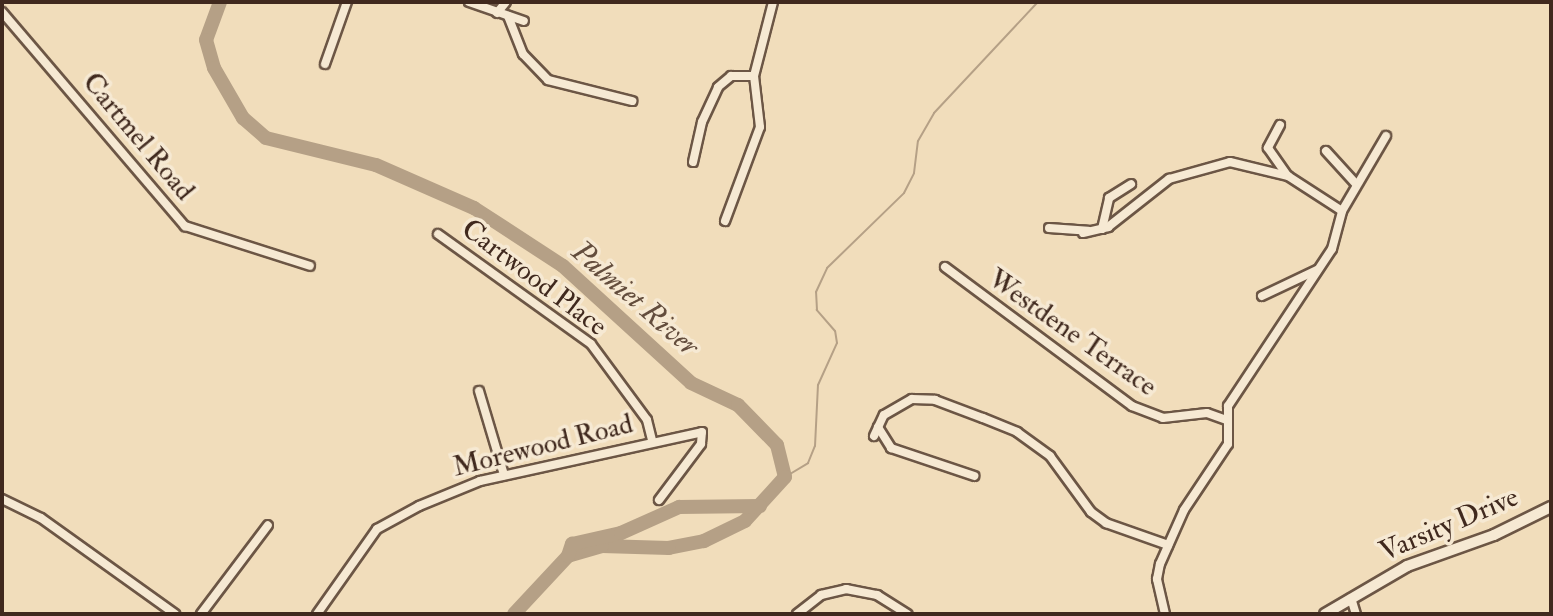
<!DOCTYPE html>
<html>
<head>
<meta charset="utf-8">
<style>
	body { margin:0 }
	#map { position:relative; width:1553px; height:616px; overflow:hidden; background:#f1ddbb; font-family:"IM FELL Double Pica",serif }
	div>[style] { position:absolute }
	[style*='--x'] { left:calc(var(--x)*1px); top:calc(var(--y)*1px); width:calc(var(--w)*1px); rotate:calc(var(--a)*1deg) }
	.stream>* { height:2px; margin:-1px; padding:0 1px; transform-origin:1px; border-radius:1px; background:#b5a086 }
	.river>* { height:14px; margin:-7px; padding:0 7px; transform-origin:7px; border-radius:7px; background:#b5a086 }
	.roads { filter:drop-shadow(2px 0 #6c5645) drop-shadow(-2px 0 #6c5645) drop-shadow(0 2px #6c5645) drop-shadow(0 -2px #6c5645) }
	.minor>* { height:8px; margin:-4px; padding:0 4px; transform-origin:4px; border-radius:4px; background:#f6e9d3 }
	.tertiary>* { height:10px; margin:-5px; padding:0 5px; transform-origin:5px; border-radius:5px; background:#f6e9d3 }
	span { translate:-50% -50%; white-space:nowrap; text-align:center; line-height:1.15; -webkit-text-stroke:7px #f6e9d3; paint-order:stroke }
	.street-label { font-size:28px; color:#40291e }
	.water-label { font-size:30px; color:#634d3d; font-style:italic }
	.frame { position:absolute; inset:0; border:4px solid #40291e; pointer-events:none }
</style>
</head>
<body>
<div id="map">
	<div class="stream">
		<i style="--x:785;--y:477;--w:27;--a:-31"></i>
		<i style="--x:808;--y:463;--w:18;--a:-68"></i>
		<i style="--x:815;--y:446;--w:61;--a:-87.2"></i>
		<i style="--x:818;--y:385;--w:46;--a:-65.7"></i>
		<i style="--x:837;--y:343;--w:12;--a:-99"></i>
		<i style="--x:835;--y:331;--w:28;--a:-131"></i>
		<i style="--x:817;--y:310;--w:18;--a:-93"></i>
		<i style="--x:816;--y:292;--w:26;--a:-65"></i>
		<i style="--x:827;--y:268;--w:107;--a:-44.2"></i>
		<i style="--x:904;--y:193;--w:22;--a:-63"></i>
		<i style="--x:914;--y:173;--w:32;--a:-83"></i>
		<i style="--x:918;--y:141;--w:32;--a:-60"></i>
		<i style="--x:934;--y:113;--w:152;--a:-46.9"></i>
	</div>
	<div class="river">
		<i style="--x:220;--y:2;--w:40;--a:110.2"></i>
		<i style="--x:206;--y:40;--w:29;--a:74"></i>
		<i style="--x:214;--y:68;--w:58;--a:59.9"></i>
		<i style="--x:243;--y:118;--w:30;--a:41"></i>
		<i style="--x:266;--y:138;--w:113;--a:13.8"></i>
		<i style="--x:376;--y:165;--w:107;--a:23.7"></i>
		<i style="--x:474;--y:208;--w:106;--a:33.1"></i>
		<i style="--x:563;--y:266;--w:173;--a:42.4"></i>
		<i style="--x:691;--y:383;--w:52;--a:25.1"></i>
		<i style="--x:738;--y:405;--w:56;--a:45.7"></i>
		<i style="--x:777;--y:445;--w:33;--a:76"></i>
		<i style="--x:785;--y:477;--w:59;--a:132.3"></i>
		<i style="--x:745;--y:521;--w:46;--a:154"></i>
		<i style="--x:704;--y:541;--w:36;--a:169"></i>
		<i style="--x:669;--y:548;--w:67;--a:-178.3"></i>
		<i style="--x:602;--y:546;--w:35;--a:164"></i>
		<i style="--x:568;--y:556;--w:79;--a:133"></i>
		<i style="--x:568;--y:556;--w:13;--a:-72"></i>
		<i style="--x:572;--y:544;--w:50;--a:-12.7"></i>
		<i style="--x:621;--y:533;--w:64;--a:-24.1"></i>
		<i style="--x:679;--y:507;--w:81;--a:-0.7"></i>
	</div>
	<div class="roads">
		<div class="minor">
			<i style="--x:469;--y:2;--w:58;--a:19.1"></i>
			<i style="--x:2;--y:12;--w:282;--a:49.5"></i>
			<i style="--x:185;--y:226;--w:131;--a:17.7"></i>
			<i style="--x:497;--y:13;--w:14;--a:-51"></i>
			<i style="--x:508;--y:16;--w:41;--a:68.5"></i>
			<i style="--x:523;--y:54;--w:36;--a:46"></i>
			<i style="--x:548;--y:80;--w:87;--a:14"></i>
			<i style="--x:325;--y:64;--w:66;--a:-70.5"></i>
			<i style="--x:1280;--y:125;--w:26;--a:118"></i>
			<i style="--x:1268;--y:148;--w:33;--a:55"></i>
			<i style="--x:1326;--y:151;--w:45;--a:47.7"></i>
			<i style="--x:693;--y:162;--w:41;--a:-77.3"></i>
			<i style="--x:702;--y:122;--w:38;--a:-65"></i>
			<i style="--x:718;--y:87;--w:17;--a:-40"></i>
			<i style="--x:731;--y:76;--w:23;--a:0"></i>
			<i style="--x:725;--y:221;--w:100;--a:-69.6"></i>
			<i style="--x:760;--y:127;--w:51;--a:-96.7"></i>
			<i style="--x:754;--y:76;--w:76;--a:-75.6"></i>
			<i style="--x:1049;--y:228;--w:39;--a:4"></i>
			<i style="--x:1102;--y:229;--w:32;--a:-77"></i>
			<i style="--x:1109;--y:198;--w:26;--a:-32"></i>
			<i style="--x:1083;--y:233;--w:26;--a:-13"></i>
			<i style="--x:1108;--y:227;--w:78;--a:-38.2"></i>
			<i style="--x:1169;--y:179;--w:63;--a:-15.6"></i>
			<i style="--x:1230;--y:162;--w:60;--a:13.6"></i>
			<i style="--x:1288;--y:176;--w:64;--a:32.9"></i>
			<i style="--x:438;--y:234;--w:188;--a:35.7"></i>
			<i style="--x:591;--y:344;--w:94;--a:53.6"></i>
			<i style="--x:647;--y:420;--w:21;--a:76"></i>
			<i style="--x:945;--y:267;--w:233;--a:36.6"></i>
			<i style="--x:1132;--y:406;--w:33;--a:21"></i>
			<i style="--x:1163;--y:418;--w:44;--a:-6.5"></i>
			<i style="--x:1207;--y:413;--w:20;--a:20"></i>
			<i style="--x:1262;--y:296;--w:61;--a:-25.3"></i>
			<i style="--x:479;--y:391;--w:88;--a:73.4"></i>
			<i style="--x:878;--y:427;--w:25;--a:58"></i>
			<i style="--x:891;--y:448;--w:88;--a:18.6"></i>
			<i style="--x:874;--y:436;--w:23;--a:-65"></i>
			<i style="--x:884;--y:415;--w:32;--a:-30"></i>
			<i style="--x:912;--y:399;--w:23;--a:2"></i>
			<i style="--x:935;--y:400;--w:51;--a:20.6"></i>
			<i style="--x:983;--y:418;--w:37;--a:22"></i>
			<i style="--x:1017;--y:432;--w:41;--a:36"></i>
			<i style="--x:1050;--y:456;--w:69;--a:53.8"></i>
			<i style="--x:1091;--y:512;--w:19;--a:36"></i>
			<i style="--x:1106;--y:523;--w:66;--a:19.5"></i>
			<i style="--x:2;--y:499;--w:43;--a:26"></i>
			<i style="--x:41;--y:518;--w:165;--a:35.6"></i>
			<i style="--x:1351;--y:598;--w:17;--a:73"></i>
			<i style="--x:201;--y:614;--w:111;--a:-53"></i>
			<i style="--x:317;--y:614;--w:104;--a:-54.8"></i>
			<i style="--x:377;--y:529;--w:48;--a:-28.7"></i>
			<i style="--x:419;--y:506;--w:66;--a:-22.3"></i>
			<i style="--x:480;--y:481;--w:227;--a:-12.4"></i>
			<i style="--x:702;--y:432;--w:12;--a:95"></i>
			<i style="--x:701;--y:444;--w:70;--a:126.9"></i>
			<i style="--x:797;--y:614;--w:31;--a:-38"></i>
			<i style="--x:821;--y:595;--w:26;--a:-13"></i>
			<i style="--x:846;--y:589;--w:32;--a:11"></i>
			<i style="--x:877;--y:595;--w:36;--a:32"></i>
			<i style="--x:1165;--y:614;--w:36;--a:-103"></i>
			<i style="--x:1157;--y:579;--w:15;--a:-79"></i>
			<i style="--x:1160;--y:564;--w:59;--a:-66"></i>
			<i style="--x:1184;--y:510;--w:79;--a:-56.3"></i>
			<i style="--x:1228;--y:444;--w:38;--a:-90"></i>
			<i style="--x:1228;--y:406;--w:188;--a:-56.5"></i>
			<i style="--x:1332;--y:249;--w:39;--a:-75"></i>
			<i style="--x:1342;--y:211;--w:87;--a:-59.6"></i>
		</div>
		<div class="tertiary">
			<i style="--x:1325;--y:614;--w:95;--a:-30.3"></i>
			<i style="--x:1407;--y:566;--w:92;--a:-19.6"></i>
			<i style="--x:1494;--y:535;--w:64;--a:-26.2"></i>
		</div>
	</div>
	<div class="street-label">
		<span style="left:138px;top:137px;rotate:50deg">Cartmel Road</span>
		<span style="left:534px;top:278px;rotate:37deg">Cartwood Place</span>
		<span style="left:1072px;top:333px;rotate:35deg">Westdene Terrace</span>
		<span style="left:543px;top:446px;rotate:-14deg">Morewood Road</span>
		<span style="left:1449px;top:525px;rotate:-23deg">Varsity Drive</span>
	</div>
	<div class="water-label">
		<span style="left:635px;top:299px;rotate:41deg">Palmiet River</span>
	</div>
	<div class="frame"></div>
</div>
</body>
</html>
